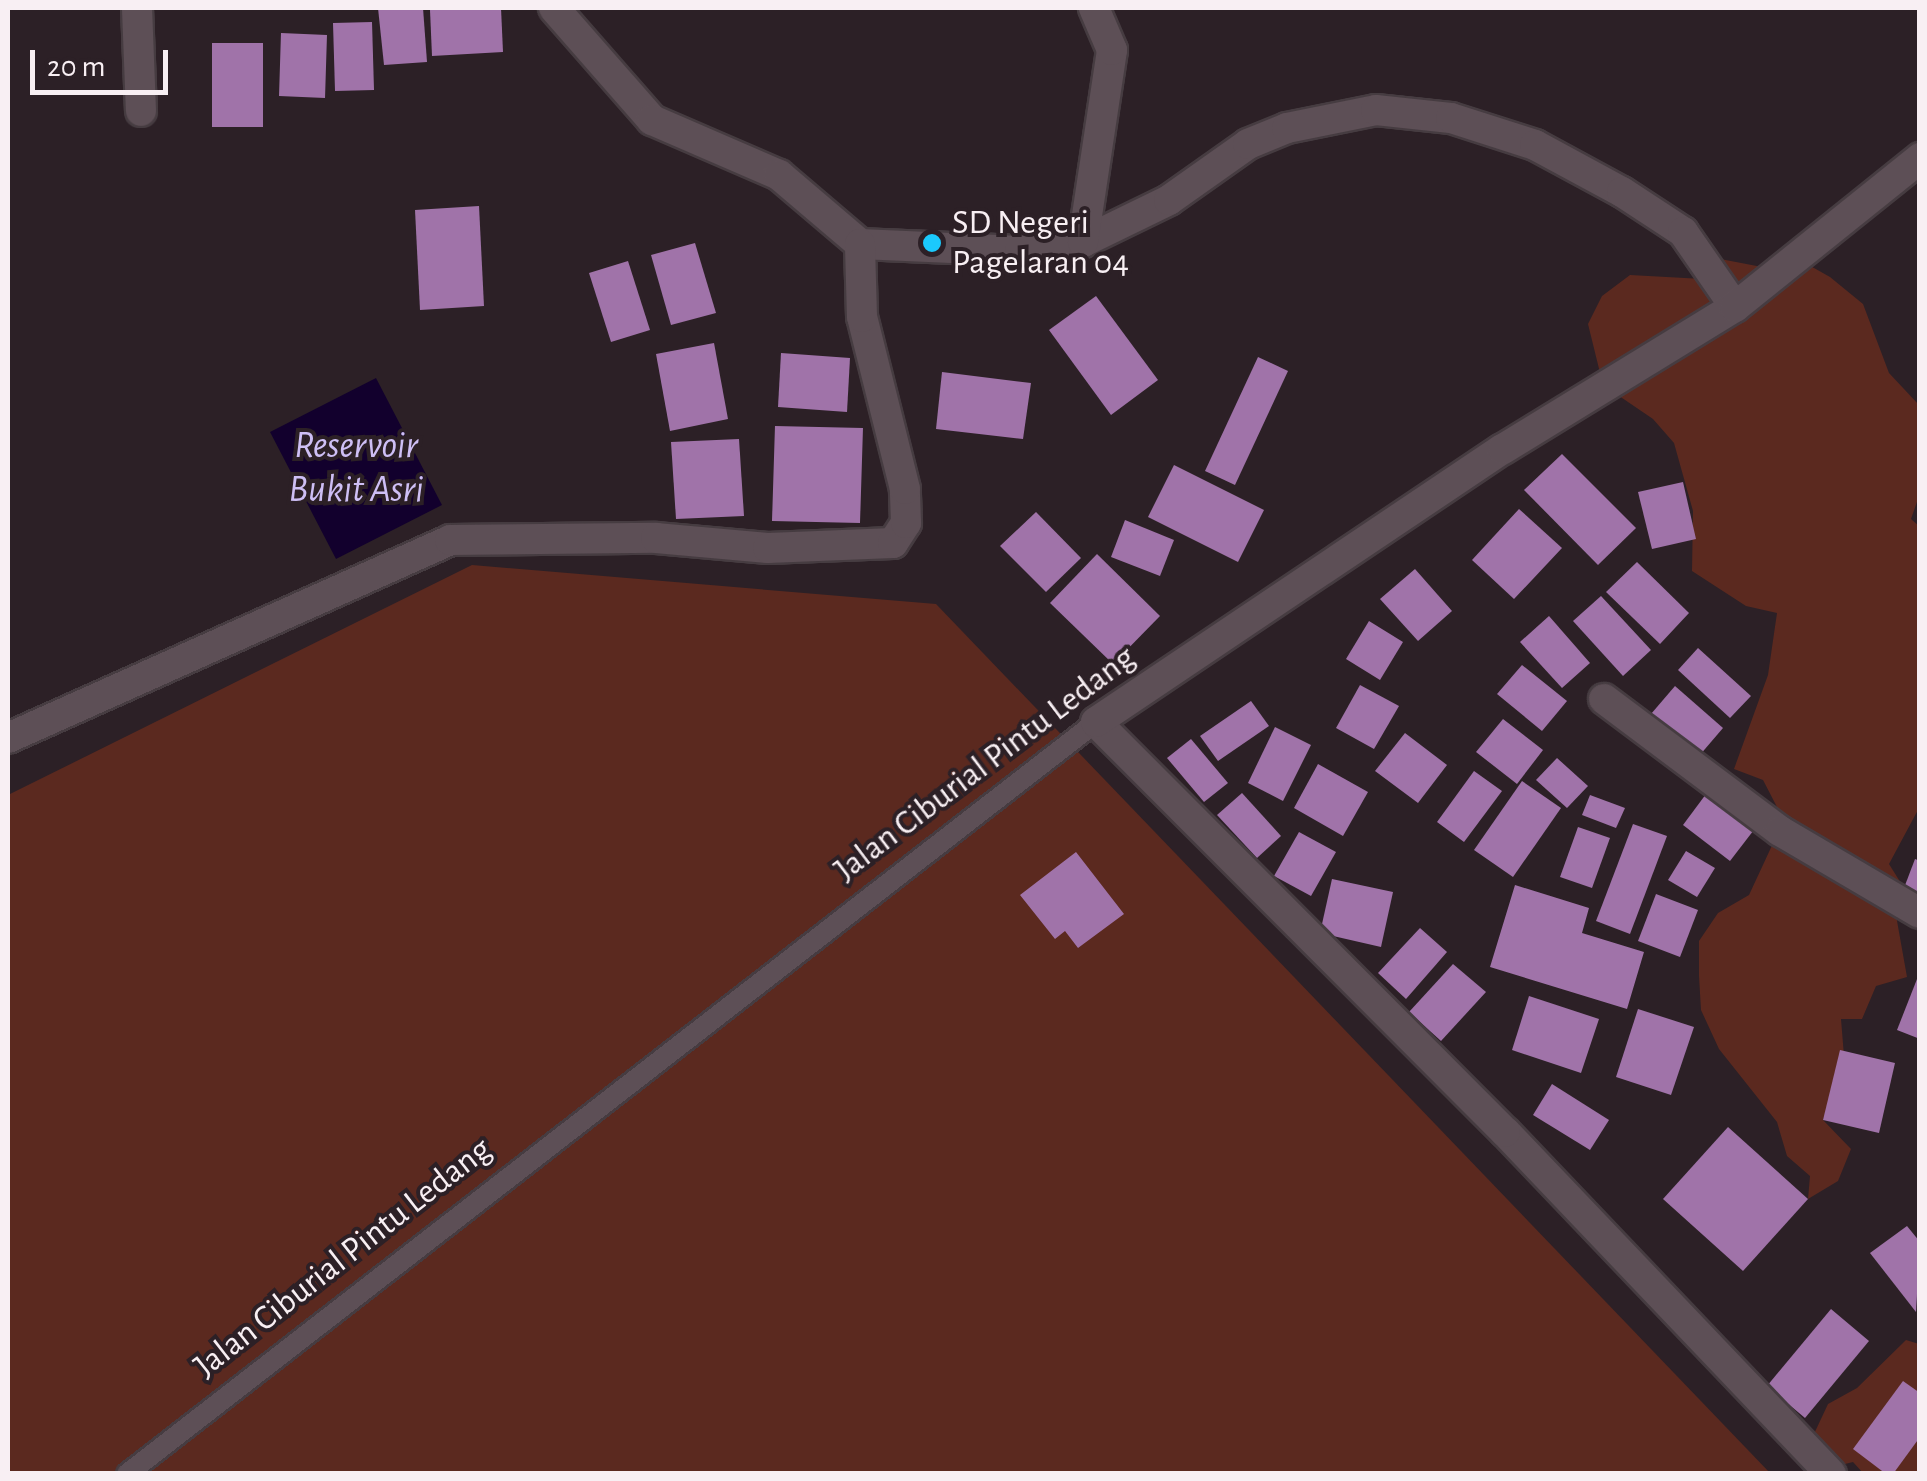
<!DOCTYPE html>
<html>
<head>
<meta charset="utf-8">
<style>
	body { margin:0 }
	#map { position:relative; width:1927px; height:1481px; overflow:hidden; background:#2c2026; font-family:"Alegreya Sans",sans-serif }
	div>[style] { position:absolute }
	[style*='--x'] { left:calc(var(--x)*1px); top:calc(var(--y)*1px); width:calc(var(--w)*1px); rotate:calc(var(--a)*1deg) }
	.green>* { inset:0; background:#5b291f }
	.water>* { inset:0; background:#12002d }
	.building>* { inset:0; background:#a073a9 }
	.roads { filter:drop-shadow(2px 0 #463c41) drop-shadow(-2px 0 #463c41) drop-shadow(0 2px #463c41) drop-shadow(0 -2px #463c41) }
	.service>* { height:20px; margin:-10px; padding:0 10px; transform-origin:10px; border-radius:10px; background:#5d4f56 }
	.minor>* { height:30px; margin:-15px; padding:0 15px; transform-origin:15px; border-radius:15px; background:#5d4f56 }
	.dots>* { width:28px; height:28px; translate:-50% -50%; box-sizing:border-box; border:5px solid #2c2026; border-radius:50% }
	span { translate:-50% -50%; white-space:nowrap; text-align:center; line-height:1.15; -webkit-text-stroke:8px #2c2026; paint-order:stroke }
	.poi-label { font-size:35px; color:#f8eff3 }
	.left { translate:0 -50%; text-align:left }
	.street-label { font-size:35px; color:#f8eff3 }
	.water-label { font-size:38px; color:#cebff5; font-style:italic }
	.frame { position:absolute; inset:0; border:10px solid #f8eff3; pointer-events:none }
	.scale { position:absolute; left:30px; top:50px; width:138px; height:45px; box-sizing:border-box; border:5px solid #f8eff3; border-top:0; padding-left:12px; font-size:30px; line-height:35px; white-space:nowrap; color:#f8eff3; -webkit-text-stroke:8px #2c2026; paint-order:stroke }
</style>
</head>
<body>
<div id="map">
	<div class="green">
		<i style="clip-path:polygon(1710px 257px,1762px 267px,1798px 259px,1830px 277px,1863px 304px,1889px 373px,1919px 405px,1919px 496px,1911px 519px,1920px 527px,1919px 808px,1889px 864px,1904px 888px,1894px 904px,1907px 977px,1876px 986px,1862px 1019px,1841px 1019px,1844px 1056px,1823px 1120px,1851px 1149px,1838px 1181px,1808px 1199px,1810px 1176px,1787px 1156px,1777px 1122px,1719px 1049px,1701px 1010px,1699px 976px,1699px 941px,1718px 913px,1749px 895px,1775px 839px,1777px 807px,1763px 780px,1734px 769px,1768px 675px,1777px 613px,1746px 606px,1692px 571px,1693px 511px,1674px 443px,1653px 419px,1603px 385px,1588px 324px,1602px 296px,1630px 275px,1703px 279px)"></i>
		<i style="clip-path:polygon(472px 565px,936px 604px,1770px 1473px,8px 1474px,8px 795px)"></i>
		<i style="clip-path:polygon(1906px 1340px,1919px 1344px,1919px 1473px,1863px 1473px,1853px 1462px,1825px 1469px,1813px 1436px,1828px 1404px,1857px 1388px)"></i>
	</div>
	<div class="water">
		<i style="clip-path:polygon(376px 378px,442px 505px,336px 559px,270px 432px)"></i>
	</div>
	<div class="building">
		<i style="clip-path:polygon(378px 8px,423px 8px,427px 62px,384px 65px)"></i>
		<i style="clip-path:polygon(501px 8px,503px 52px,432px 56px,430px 10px)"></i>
		<i style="clip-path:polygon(372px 22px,374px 90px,335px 91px,333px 23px)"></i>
		<i style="clip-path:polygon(281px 33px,327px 35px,325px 98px,279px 96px)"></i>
		<i style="clip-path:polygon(212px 43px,263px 43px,263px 127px,212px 127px)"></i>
		<i style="clip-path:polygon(479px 206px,484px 306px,420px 310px,415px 210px)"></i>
		<i style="clip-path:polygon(695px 243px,716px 313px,671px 325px,651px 255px)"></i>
		<i style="clip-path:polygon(628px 261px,650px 330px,611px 342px,589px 273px)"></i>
		<i style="clip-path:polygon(1096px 296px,1158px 380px,1111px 415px,1049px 330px)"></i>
		<i style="clip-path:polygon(714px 343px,728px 419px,670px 431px,656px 354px)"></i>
		<i style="clip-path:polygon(781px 353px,850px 358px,847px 412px,778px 407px)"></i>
		<i style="clip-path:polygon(1258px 357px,1288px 371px,1235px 485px,1205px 471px)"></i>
		<i style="clip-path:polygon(942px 372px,1031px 383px,1023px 439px,936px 429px)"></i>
		<i style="clip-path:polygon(775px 426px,863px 428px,860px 523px,772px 521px)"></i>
		<i style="clip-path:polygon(739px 439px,744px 516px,676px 519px,671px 442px)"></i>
		<i style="clip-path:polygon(1562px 454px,1636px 528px,1598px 565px,1524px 490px)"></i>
		<i style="clip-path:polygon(1174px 465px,1264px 510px,1238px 562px,1148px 517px)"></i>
		<i style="clip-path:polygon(1683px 482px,1696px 539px,1652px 549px,1638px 492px)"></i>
		<i style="clip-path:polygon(1519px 509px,1562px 548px,1514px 599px,1472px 560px)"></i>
		<i style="clip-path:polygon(1036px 512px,1081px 558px,1046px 592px,1000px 546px)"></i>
		<i style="clip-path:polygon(1125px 520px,1174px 540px,1160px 576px,1111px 557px)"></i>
		<i style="clip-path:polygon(1097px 554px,1160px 616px,1113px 664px,1050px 603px)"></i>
		<i style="clip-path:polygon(1637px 562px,1689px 613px,1660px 644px,1606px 592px)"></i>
		<i style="clip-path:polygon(1415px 569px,1452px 611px,1418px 641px,1380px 599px)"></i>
		<i style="clip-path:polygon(1601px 596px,1651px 650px,1623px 676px,1573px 621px)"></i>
		<i style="clip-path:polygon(1549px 616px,1590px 663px,1562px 688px,1520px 642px)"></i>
		<i style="clip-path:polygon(1369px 621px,1403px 642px,1380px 680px,1346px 659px)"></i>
		<i style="clip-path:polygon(1698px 648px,1751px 696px,1730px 718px,1678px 670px)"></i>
		<i style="clip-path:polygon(1522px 665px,1567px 701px,1542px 731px,1497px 694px)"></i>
		<i style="clip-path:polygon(1360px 685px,1399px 706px,1374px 749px,1336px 728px)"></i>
		<i style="clip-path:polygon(1675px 686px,1723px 728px,1699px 756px,1651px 714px)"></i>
		<i style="clip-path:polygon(1251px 701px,1269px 726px,1218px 761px,1200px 736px)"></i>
		<i style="clip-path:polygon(1503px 719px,1543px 750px,1517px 784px,1476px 752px)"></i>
		<i style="clip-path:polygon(1275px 727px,1311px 745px,1283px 801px,1248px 783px)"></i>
		<i style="clip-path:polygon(1405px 733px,1447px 765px,1418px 803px,1375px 771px)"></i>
		<i style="clip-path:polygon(1191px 739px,1228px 783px,1204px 802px,1167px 758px)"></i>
		<i style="clip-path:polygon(1557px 758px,1588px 786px,1567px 808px,1536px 780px)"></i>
		<i style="clip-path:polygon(1318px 764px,1368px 792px,1343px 836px,1294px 808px)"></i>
		<i style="clip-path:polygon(1474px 771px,1502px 791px,1464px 842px,1437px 822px)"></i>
		<i style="clip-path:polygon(1522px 781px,1561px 808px,1513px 877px,1474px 850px)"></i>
		<i style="clip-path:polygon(1712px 786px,1760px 822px,1730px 861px,1683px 825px)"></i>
		<i style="clip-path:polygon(1242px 793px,1281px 836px,1257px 858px,1217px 815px)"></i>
		<i style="clip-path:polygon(1590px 795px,1625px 808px,1616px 828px,1582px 815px)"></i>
		<i style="clip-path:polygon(1633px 824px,1667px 836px,1630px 934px,1596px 921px)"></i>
		<i style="clip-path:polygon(1578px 827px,1610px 838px,1592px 888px,1560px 877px)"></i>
		<i style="clip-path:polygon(1299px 832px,1336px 852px,1311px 896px,1274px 876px)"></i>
		<i style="clip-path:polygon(1686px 851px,1715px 868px,1697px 897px,1668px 880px)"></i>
		<i style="clip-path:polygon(1076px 852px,1124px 914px,1078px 948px,1065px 931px,1055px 939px,1020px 895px)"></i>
		<i style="clip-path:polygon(1915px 859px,1920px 861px,1920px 893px,1904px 888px)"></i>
		<i style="clip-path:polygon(1332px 879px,1393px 892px,1381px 947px,1320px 933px)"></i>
		<i style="clip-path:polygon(1515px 885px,1589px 908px,1582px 933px,1644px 952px,1627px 1009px,1490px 967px)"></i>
		<i style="clip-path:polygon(1656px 894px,1698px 910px,1680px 957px,1638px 941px)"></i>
		<i style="clip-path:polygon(1420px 928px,1447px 952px,1406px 999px,1378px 973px)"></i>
		<i style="clip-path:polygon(1453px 964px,1486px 992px,1441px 1041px,1409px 1012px)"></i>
		<i style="clip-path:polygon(1919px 974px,1920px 974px,1920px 1039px,1897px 1030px)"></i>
		<i style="clip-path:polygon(1529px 996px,1599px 1019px,1581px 1073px,1512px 1050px)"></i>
		<i style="clip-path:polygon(1638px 1009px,1694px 1027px,1671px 1095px,1616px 1077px)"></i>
		<i style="clip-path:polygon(1840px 1050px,1895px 1063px,1879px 1133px,1823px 1120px)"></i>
		<i style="clip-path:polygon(1552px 1084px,1609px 1120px,1590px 1150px,1533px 1115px)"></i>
		<i style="clip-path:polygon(1728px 1127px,1808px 1199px,1743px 1271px,1663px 1199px)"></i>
		<i style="clip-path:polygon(1907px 1226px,1920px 1242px,1916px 1312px,1870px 1253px)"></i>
		<i style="clip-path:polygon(1831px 1309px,1869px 1341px,1805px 1418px,1767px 1386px)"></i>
		<i style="clip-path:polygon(1903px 1381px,1920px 1393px,1920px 1437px,1893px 1474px,1886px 1474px,1853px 1449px)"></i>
	</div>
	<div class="roads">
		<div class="service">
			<i style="--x:127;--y:1474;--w:1227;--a:-37.81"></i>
		</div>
		<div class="minor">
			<i style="--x:137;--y:8;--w:103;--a:87.8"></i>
			<i style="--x:554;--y:8;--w:149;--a:48.8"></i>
			<i style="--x:652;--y:120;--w:138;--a:23.4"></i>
			<i style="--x:779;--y:175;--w:106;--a:40.4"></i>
			<i style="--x:860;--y:244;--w:160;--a:2.5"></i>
			<i style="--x:1020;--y:251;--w:64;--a:-8.1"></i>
			<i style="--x:1083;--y:242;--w:96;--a:-26"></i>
			<i style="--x:1169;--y:200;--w:97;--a:-35.3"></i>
			<i style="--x:1248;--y:144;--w:42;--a:-22.3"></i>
			<i style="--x:1287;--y:128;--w:91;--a:-11.4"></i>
			<i style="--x:1376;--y:110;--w:75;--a:6.1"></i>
			<i style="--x:1451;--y:118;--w:88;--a:17.8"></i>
			<i style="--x:1535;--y:145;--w:99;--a:28.4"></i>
			<i style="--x:1622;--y:192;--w:73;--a:33.3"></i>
			<i style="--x:1683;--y:232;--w:91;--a:55.3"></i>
			<i style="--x:1083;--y:242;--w:194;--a:-81.4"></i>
			<i style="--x:1112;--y:50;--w:46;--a:-113.2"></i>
			<i style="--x:1604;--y:699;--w:220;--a:36.9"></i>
			<i style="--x:1780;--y:831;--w:162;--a:30.4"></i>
			<i style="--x:8;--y:738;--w:484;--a:-24.1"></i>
			<i style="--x:450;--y:540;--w:206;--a:-0.6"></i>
			<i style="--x:656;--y:538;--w:112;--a:5.1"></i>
			<i style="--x:768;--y:548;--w:125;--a:-2.3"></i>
			<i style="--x:893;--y:543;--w:24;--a:-57"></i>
			<i style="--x:906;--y:523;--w:34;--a:-92"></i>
			<i style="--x:905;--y:489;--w:177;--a:-104"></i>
			<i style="--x:862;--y:317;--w:73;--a:-91.6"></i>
			<i style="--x:1831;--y:1474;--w:472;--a:-133.6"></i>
			<i style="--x:1505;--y:1132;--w:579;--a:-134.93"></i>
			<i style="--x:1096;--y:722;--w:490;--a:-33.9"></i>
			<i style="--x:1503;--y:449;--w:272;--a:-31.5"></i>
			<i style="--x:1735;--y:307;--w:238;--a:-38.8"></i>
		</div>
	</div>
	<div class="dots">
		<i style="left:932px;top:243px;background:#1bc9fc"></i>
	</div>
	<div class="poi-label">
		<span class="left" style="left:952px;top:243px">SD Negeri<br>Pagelaran 04</span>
	</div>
	<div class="street-label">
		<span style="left:985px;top:764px;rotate:-37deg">Jalan Ciburial Pintu Ledang</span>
		<span style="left:343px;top:1258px;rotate:-38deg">Jalan Ciburial Pintu Ledang</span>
	</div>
	<div class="water-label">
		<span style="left:356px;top:469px">Reservoir<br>Bukit Asri</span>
	</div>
	<div class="frame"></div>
	<div class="scale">20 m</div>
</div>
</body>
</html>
